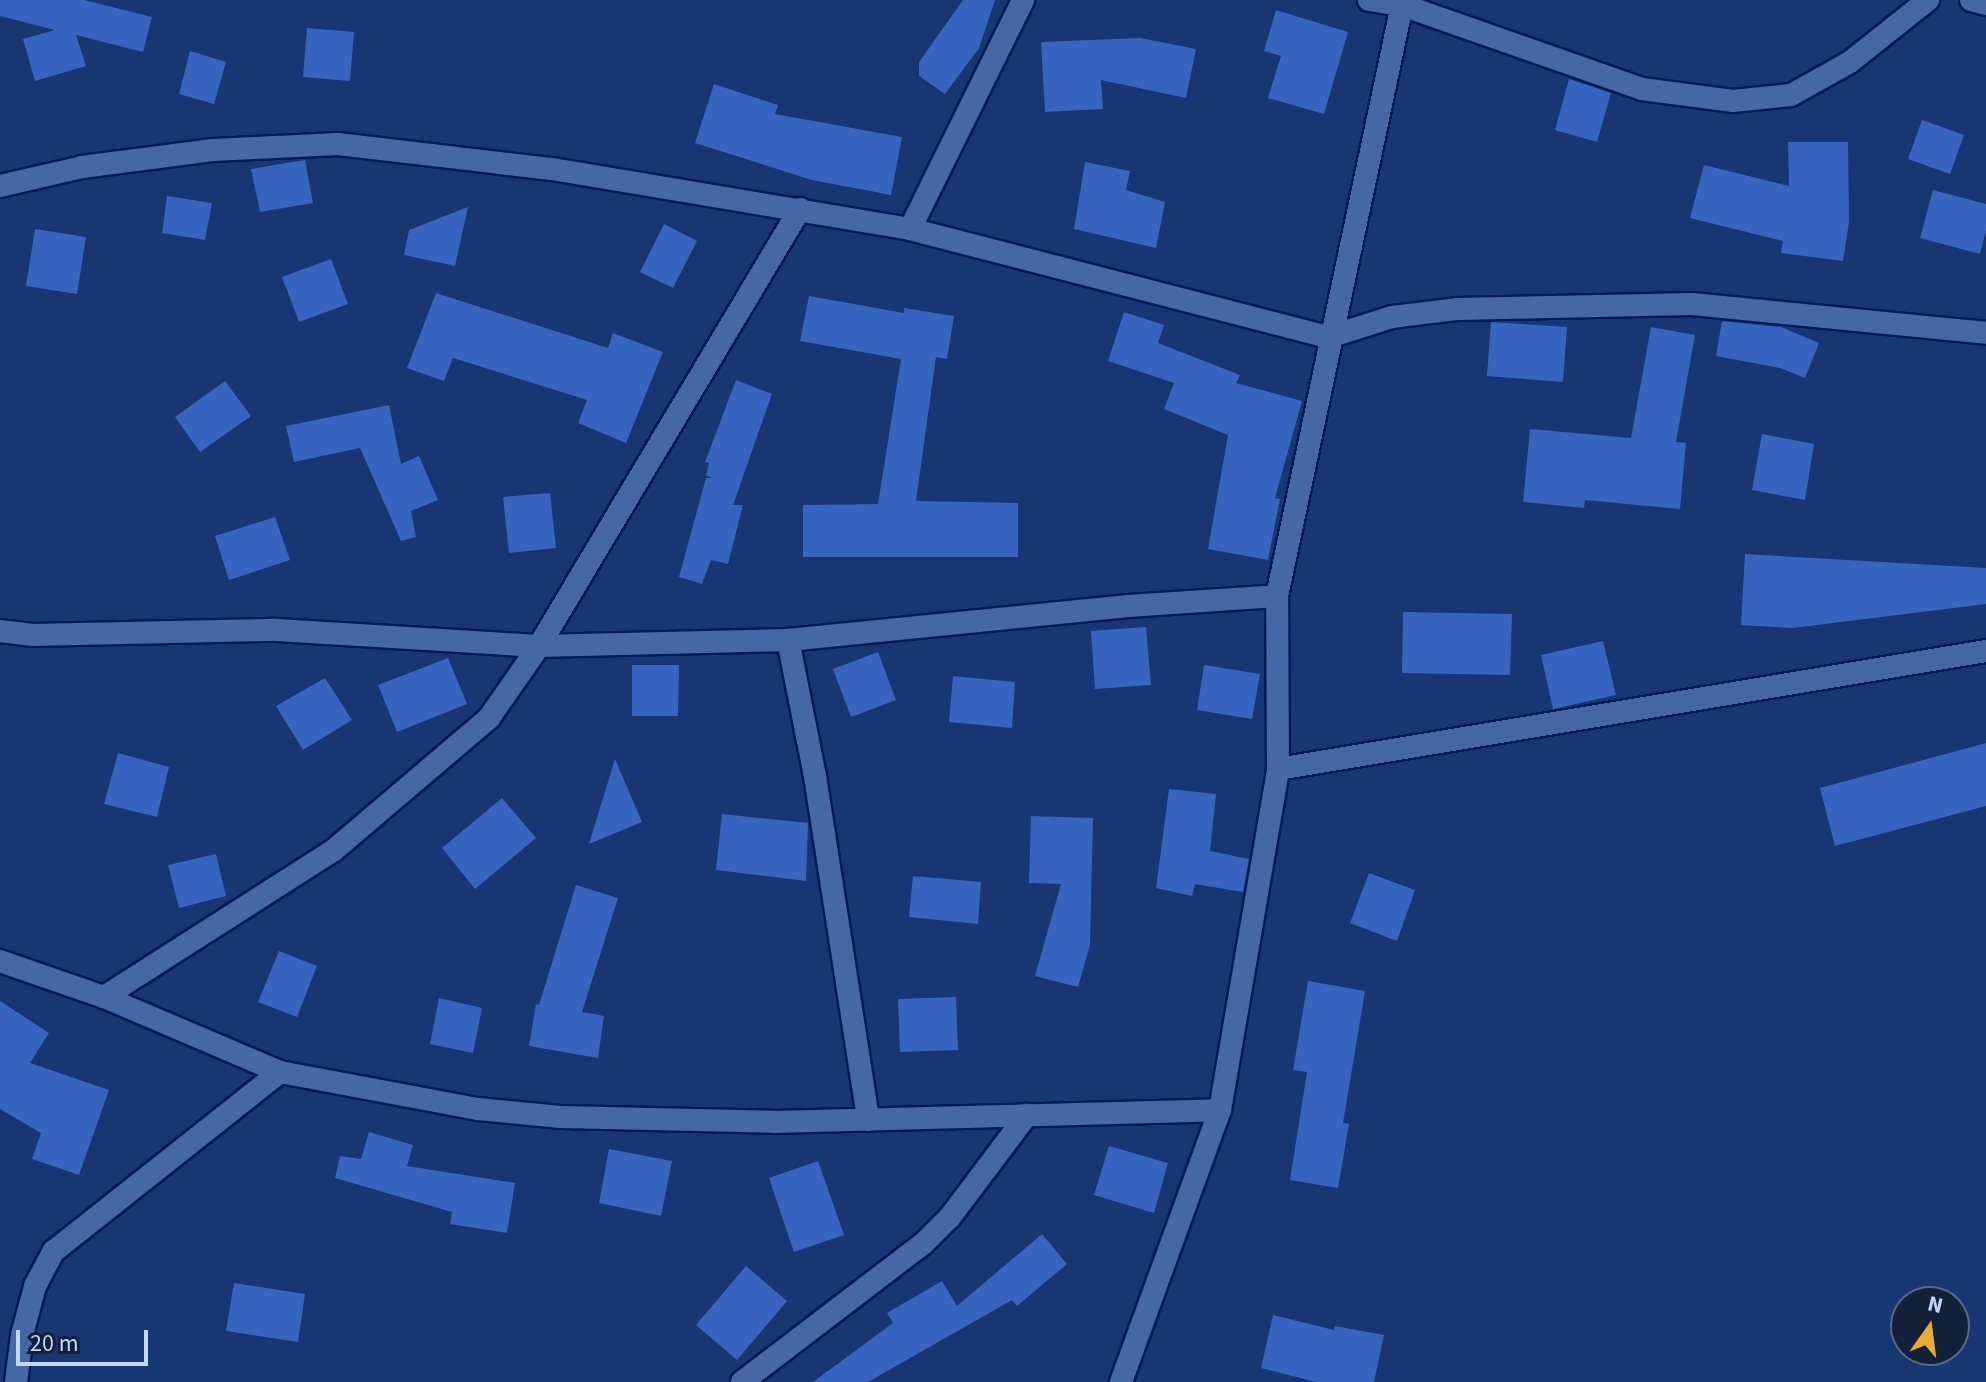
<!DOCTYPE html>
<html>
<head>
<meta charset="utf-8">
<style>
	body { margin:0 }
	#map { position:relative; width:1986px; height:1382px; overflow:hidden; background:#183671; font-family:"Source Sans 3",sans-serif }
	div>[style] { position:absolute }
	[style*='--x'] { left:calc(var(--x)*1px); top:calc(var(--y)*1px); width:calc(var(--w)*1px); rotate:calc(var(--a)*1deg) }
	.building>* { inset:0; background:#3664bf }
	.roads { filter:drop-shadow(2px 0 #021a53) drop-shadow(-2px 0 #021a53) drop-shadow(0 2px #021a53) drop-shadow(0 -2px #021a53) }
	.minor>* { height:22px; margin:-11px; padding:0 11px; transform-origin:11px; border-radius:11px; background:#4667a6 }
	span { translate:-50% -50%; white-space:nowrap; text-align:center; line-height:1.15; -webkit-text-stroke:7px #12203a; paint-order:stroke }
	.north { position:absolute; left:1890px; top:1286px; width:80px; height:80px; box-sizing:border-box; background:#12203a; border:2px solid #586986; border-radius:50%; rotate:14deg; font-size:22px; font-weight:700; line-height:32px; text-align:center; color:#c2d6f9 }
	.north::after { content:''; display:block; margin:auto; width:28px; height:36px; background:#e5ad35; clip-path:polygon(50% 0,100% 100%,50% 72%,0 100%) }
	.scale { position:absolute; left:16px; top:1330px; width:132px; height:36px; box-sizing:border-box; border:4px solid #c2d6f9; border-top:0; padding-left:10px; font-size:24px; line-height:28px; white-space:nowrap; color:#c2d6f9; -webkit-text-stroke:6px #12203a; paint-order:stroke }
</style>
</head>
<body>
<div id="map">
	<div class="building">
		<i style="clip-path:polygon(0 0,84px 0,152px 17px,143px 52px,76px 35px,86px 66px,35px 81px,23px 39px,55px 30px,0 16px)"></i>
		<i style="clip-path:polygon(963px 0,995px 0,979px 48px,945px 94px,919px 76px,919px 62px)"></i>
		<i style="clip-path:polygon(1276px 10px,1348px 32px,1324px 114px,1268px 98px,1281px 56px,1264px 51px)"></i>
		<i style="clip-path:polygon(307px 28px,354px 32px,350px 81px,303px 77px)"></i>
		<i style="clip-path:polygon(1140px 38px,1196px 49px,1186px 98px,1101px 80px,1103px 109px,1045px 112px,1041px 42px)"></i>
		<i style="clip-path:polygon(190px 51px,226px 62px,214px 104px,179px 94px)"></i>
		<i style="clip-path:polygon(1569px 79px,1611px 93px,1597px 142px,1555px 130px)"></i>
		<i style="clip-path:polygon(714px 84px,778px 105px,775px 114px,902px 137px,891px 195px,812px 180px,695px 143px)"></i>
		<i style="clip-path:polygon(1922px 120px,1964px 135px,1950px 174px,1908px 159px)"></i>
		<i style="clip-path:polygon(1788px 142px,1848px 142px,1849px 222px,1843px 261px,1781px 253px,1783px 241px,1690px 218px,1704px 165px,1789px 186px)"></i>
		<i style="clip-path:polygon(305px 160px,313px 203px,260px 212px,251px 169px)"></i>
		<i style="clip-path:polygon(1085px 162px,1130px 171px,1126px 190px,1165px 202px,1156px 248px,1074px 229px)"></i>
		<i style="clip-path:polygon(1933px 190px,1986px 204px,1986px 230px,1980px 254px,1920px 238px)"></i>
		<i style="clip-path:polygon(167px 196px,212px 203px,205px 240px,162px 233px)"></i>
		<i style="clip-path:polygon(468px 207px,455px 266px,404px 255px,409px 230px)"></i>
		<i style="clip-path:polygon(664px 224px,697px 241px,673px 288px,640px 272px)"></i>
		<i style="clip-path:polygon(35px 229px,86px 237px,77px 294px,26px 286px)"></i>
		<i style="clip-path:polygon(331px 259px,348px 304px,299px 322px,282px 277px)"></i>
		<i style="clip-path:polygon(436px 293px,608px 348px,613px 333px,663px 352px,626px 443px,578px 423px,587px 400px,453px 358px,444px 381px,407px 368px)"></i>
		<i style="clip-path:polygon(809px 296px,904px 313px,904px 308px,954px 316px,947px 359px,936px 357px,916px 501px,1018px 503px,1018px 557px,803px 557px,803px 505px,878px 504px,901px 359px,800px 341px)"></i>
		<i style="clip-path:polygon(1124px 312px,1164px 325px,1158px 343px,1240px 375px,1236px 383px,1302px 401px,1275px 498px,1280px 499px,1268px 560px,1208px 549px,1228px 435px,1164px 409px,1174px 383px,1108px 361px)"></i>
		<i style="clip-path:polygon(1722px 321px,1781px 327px,1819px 343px,1805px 378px,1780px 368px,1716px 356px)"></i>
		<i style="clip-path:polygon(1491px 322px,1567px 327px,1563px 382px,1487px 376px)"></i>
		<i style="clip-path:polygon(1651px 327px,1695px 335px,1676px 442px,1686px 443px,1680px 509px,1585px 500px,1584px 508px,1523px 502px,1530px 429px,1631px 438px)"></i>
		<i style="clip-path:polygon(736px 380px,772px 394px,733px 505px,743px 505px,728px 564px,711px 560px,702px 584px,679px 577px,706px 478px,712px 478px,706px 475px,709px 463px,705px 462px)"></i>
		<i style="clip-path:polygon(225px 381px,251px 416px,200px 452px,175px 417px)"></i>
		<i style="clip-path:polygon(389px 405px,401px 464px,419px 456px,438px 500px,411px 511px,416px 537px,401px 541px,360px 448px,294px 462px,286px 426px)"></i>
		<i style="clip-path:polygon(1762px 434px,1814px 444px,1805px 500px,1752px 490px)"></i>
		<i style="clip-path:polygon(550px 493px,556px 548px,509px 553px,503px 497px)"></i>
		<i style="clip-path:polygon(275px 517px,290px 560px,229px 580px,215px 536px)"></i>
		<i style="clip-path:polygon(1745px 554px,1986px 568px,1986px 604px,1793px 628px,1741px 625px)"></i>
		<i style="clip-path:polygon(1403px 612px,1512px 614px,1510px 675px,1402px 673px)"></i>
		<i style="clip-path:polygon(1146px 627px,1151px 685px,1095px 689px,1091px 631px)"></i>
		<i style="clip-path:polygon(1603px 641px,1616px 695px,1553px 709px,1541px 655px)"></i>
		<i style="clip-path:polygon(878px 652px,896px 700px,851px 717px,833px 669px)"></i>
		<i style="clip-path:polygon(448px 658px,467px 704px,397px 732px,378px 685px)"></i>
		<i style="clip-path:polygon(632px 665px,679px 665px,678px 716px,632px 716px)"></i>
		<i style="clip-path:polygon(1204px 665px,1260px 674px,1252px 719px,1197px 710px)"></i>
		<i style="clip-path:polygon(953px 676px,1015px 682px,1012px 728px,949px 722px)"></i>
		<i style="clip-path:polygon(325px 678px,352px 720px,303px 750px,276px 706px)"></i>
		<i style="clip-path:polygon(1986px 743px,1986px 806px,1835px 846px,1820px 788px)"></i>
		<i style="clip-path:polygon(118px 753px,169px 767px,157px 817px,104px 804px)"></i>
		<i style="clip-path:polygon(615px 759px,642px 822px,589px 844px)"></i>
		<i style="clip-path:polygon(1169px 789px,1216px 794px,1210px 851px,1249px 859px,1243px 892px,1195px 884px,1192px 896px,1156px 888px)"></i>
		<i style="clip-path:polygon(502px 798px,536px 838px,475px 889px,442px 848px)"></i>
		<i style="clip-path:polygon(722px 814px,808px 823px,806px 881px,716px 870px)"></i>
		<i style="clip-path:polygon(1031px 816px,1093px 818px,1090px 945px,1078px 987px,1035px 976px,1061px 884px,1029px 883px)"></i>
		<i style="clip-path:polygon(216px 854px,226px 896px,179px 908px,168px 865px)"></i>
		<i style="clip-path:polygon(1369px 873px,1415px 890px,1397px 941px,1350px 923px)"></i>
		<i style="clip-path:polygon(913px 876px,981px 882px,978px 924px,909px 917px)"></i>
		<i style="clip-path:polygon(576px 885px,618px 898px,582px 1012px,604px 1016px,598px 1058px,529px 1046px,536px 1004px,539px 1005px)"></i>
		<i style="clip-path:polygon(279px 951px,317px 966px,297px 1017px,258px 1002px)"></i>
		<i style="clip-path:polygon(1308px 981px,1365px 991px,1343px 1123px,1349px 1124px,1338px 1188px,1290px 1180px,1307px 1072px,1293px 1070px)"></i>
		<i style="clip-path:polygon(956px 997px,958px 1050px,900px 1052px,898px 999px)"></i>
		<i style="clip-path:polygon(439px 998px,482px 1008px,473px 1053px,430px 1044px)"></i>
		<i style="clip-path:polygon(0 1001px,49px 1033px,30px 1063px,109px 1090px,79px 1175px,32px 1159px,41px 1133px,0 1109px)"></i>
		<i style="clip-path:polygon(369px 1132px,413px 1145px,407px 1166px,515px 1183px,507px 1233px,450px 1224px,452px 1212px,335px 1178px,340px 1156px,361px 1159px)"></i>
		<i style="clip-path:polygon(1109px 1146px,1168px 1163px,1154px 1213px,1094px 1195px)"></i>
		<i style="clip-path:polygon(609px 1149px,672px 1161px,661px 1216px,599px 1203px)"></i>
		<i style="clip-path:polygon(818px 1161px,844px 1235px,794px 1252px,769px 1178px)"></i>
		<i style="clip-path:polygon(1042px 1234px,1067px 1264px,1017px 1306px,1012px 1300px,868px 1382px,813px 1382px,893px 1323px,887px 1313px,942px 1281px,957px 1306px)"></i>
		<i style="clip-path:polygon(746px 1266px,787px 1301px,737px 1360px,696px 1325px)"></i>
		<i style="clip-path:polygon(234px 1283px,305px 1294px,298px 1342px,226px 1331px)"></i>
		<i style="clip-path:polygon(1273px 1315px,1334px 1330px,1335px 1326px,1384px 1335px,1374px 1382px,1316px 1382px,1261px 1368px)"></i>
	</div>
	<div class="roads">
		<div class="minor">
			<i style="--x:1369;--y:0;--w:33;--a:9"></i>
			<i style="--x:1402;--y:5;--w:254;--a:19.3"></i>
			<i style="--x:1642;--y:89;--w:92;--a:7.5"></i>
			<i style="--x:1733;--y:101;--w:58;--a:-5.9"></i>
			<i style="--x:1791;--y:95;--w:68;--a:-29.2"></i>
			<i style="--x:1850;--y:62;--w:100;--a:-38.5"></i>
			<i style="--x:1971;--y:0;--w:16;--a:15"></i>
			<i style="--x:0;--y:186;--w:84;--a:-13"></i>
			<i style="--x:82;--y:167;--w:132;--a:-7.4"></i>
			<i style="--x:213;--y:150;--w:125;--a:-2.7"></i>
			<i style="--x:338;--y:144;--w:215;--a:6.7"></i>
			<i style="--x:552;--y:169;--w:363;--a:9.5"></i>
			<i style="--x:910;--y:229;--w:433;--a:14.5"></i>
			<i style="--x:1329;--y:337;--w:66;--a:-17.6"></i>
			<i style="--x:1392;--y:317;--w:65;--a:-7"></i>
			<i style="--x:1457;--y:309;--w:235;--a:-1.2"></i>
			<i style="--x:1692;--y:304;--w:295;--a:5.6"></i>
			<i style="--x:910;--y:229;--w:255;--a:-63.7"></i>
			<i style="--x:0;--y:631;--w:31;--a:7"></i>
			<i style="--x:31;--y:635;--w:246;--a:-1.2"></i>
			<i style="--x:277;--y:630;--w:262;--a:3.5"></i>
			<i style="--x:539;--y:646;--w:249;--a:-1.4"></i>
			<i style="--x:788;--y:640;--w:342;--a:-5.7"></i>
			<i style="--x:1128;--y:606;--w:149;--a:-3.8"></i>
			<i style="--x:788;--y:640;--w:139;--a:78.8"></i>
			<i style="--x:815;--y:776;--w:348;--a:81.2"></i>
			<i style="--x:1278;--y:769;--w:718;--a:-9.46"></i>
			<i style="--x:0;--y:961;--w:110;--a:19.1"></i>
			<i style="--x:104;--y:997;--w:191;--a:23.1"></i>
			<i style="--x:280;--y:1072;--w:201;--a:10.6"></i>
			<i style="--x:478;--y:1109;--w:83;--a:5.5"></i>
			<i style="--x:561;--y:1117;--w:213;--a:1.3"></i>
			<i style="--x:774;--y:1122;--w:446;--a:-1.5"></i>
			<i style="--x:104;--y:997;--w:273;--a:-32.6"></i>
			<i style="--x:334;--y:850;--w:204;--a:-40.4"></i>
			<i style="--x:489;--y:718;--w:88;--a:-55.2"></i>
			<i style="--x:539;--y:646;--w:509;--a:-59.15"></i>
			<i style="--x:16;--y:1382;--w:47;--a:-82.7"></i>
			<i style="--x:22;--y:1335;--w:51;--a:-75.1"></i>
			<i style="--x:35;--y:1286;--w:40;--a:-62"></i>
			<i style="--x:54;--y:1251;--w:288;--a:-38.4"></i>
			<i style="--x:742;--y:1382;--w:229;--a:-37.4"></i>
			<i style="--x:924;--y:1243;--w:37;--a:-45"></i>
			<i style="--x:950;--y:1217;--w:128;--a:-53"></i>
			<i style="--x:1121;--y:1382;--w:289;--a:-70"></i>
			<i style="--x:1220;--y:1110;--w:346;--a:-80.3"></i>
			<i style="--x:1278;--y:769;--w:173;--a:-90.3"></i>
			<i style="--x:1277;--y:596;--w:609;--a:-78.06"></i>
		</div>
	</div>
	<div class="north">N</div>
	<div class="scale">20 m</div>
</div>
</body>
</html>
